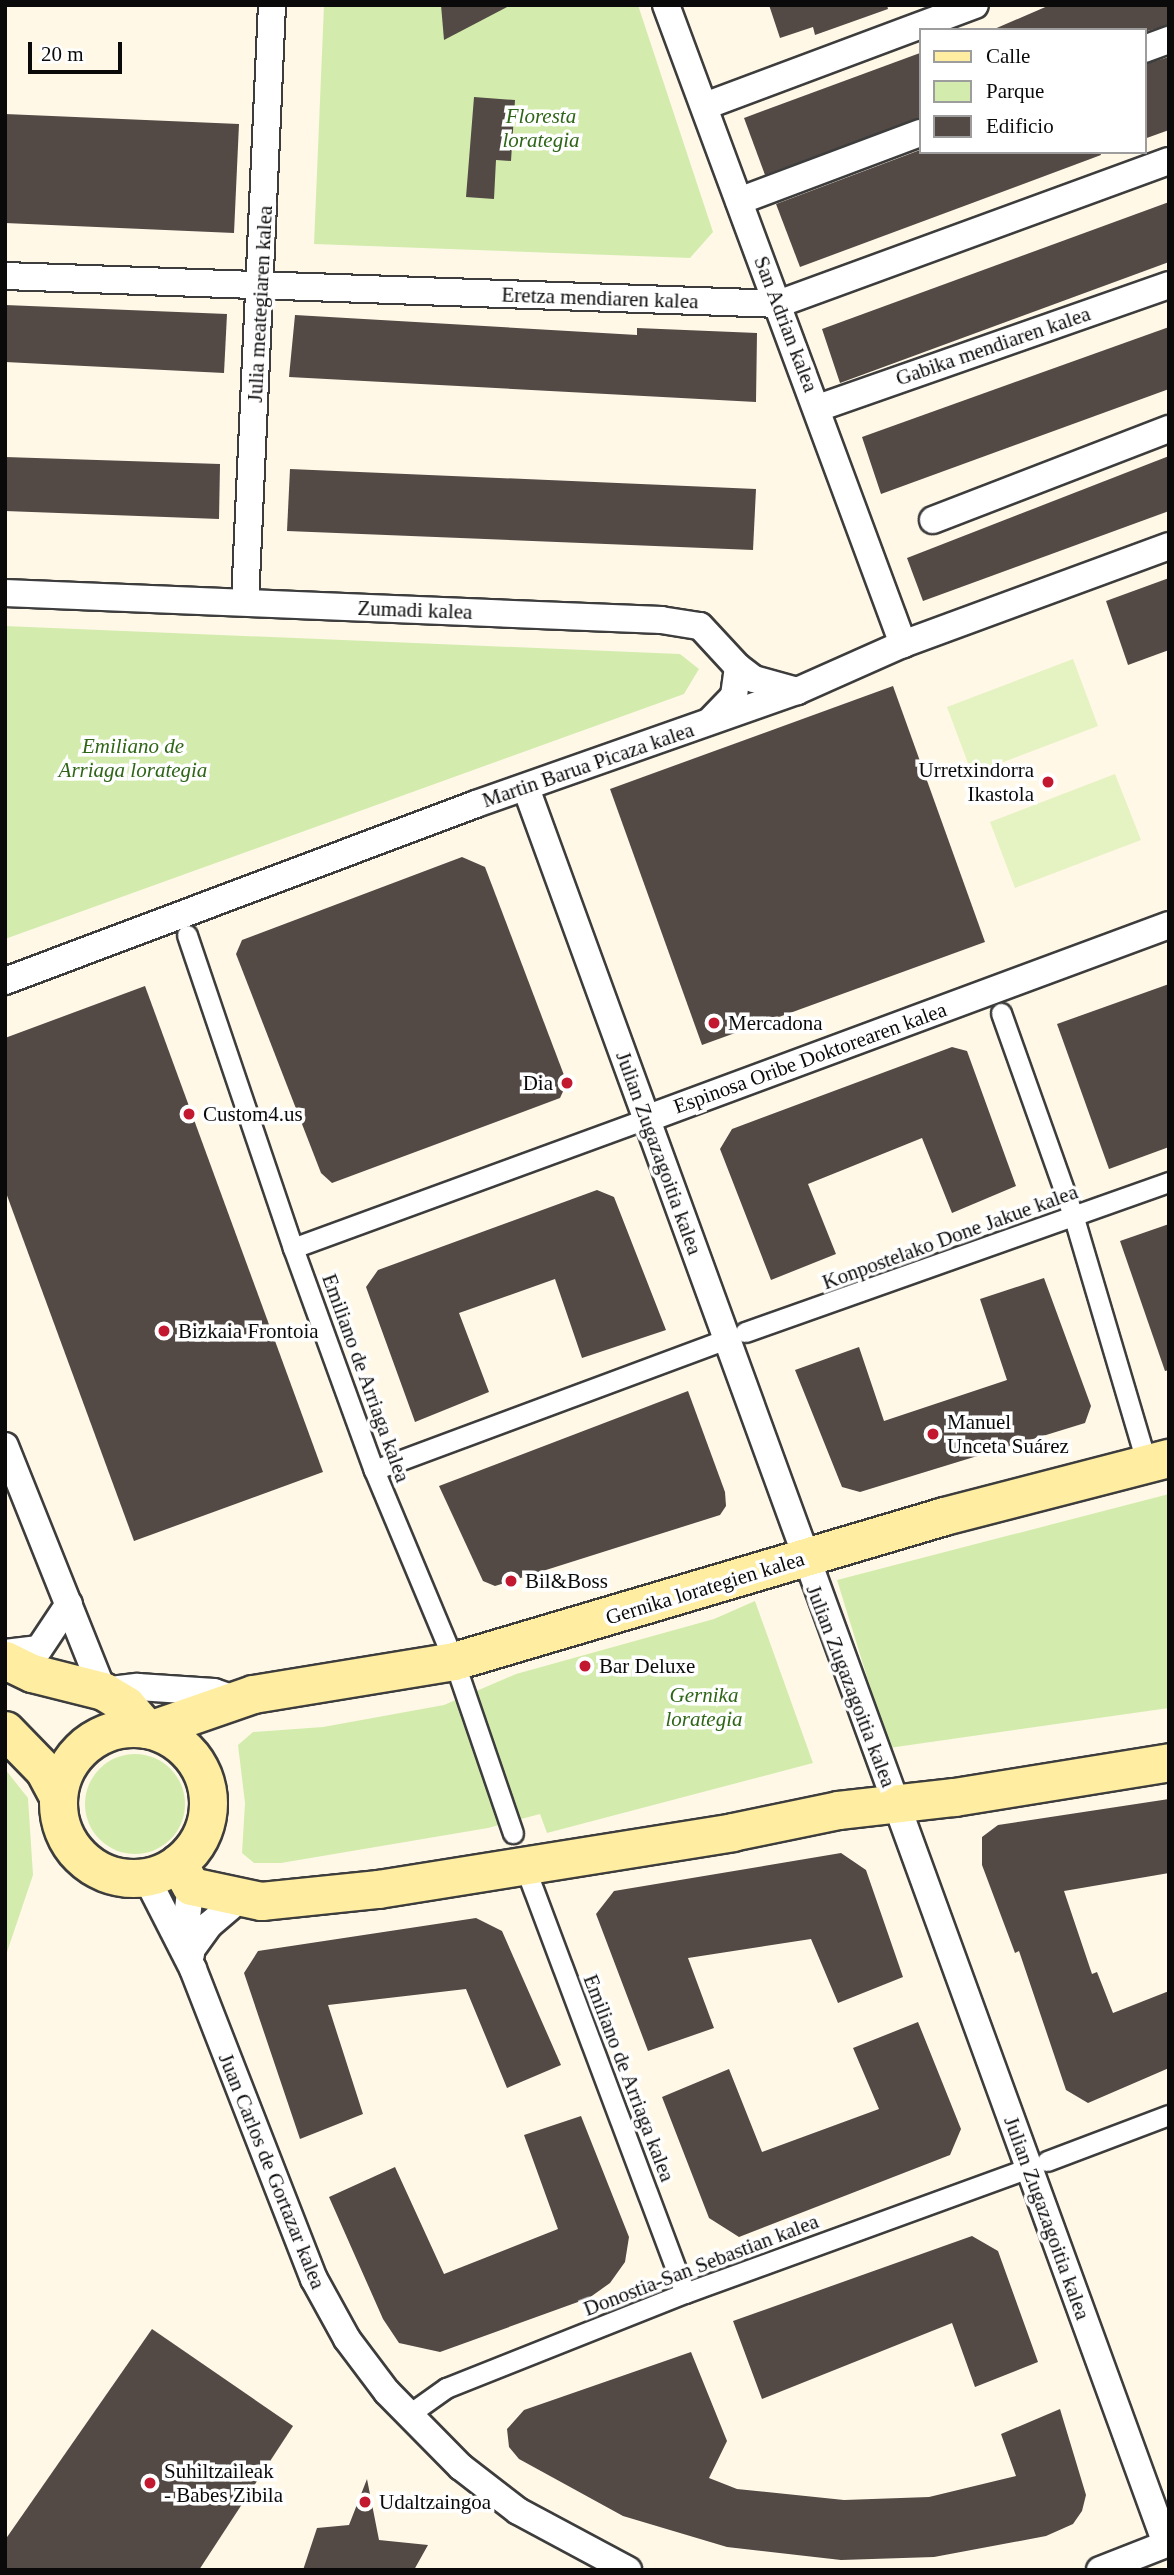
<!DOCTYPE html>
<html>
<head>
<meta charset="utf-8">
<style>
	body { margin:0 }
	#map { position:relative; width:1174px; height:2575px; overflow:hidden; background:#fff8e7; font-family:"Times New Roman",serif }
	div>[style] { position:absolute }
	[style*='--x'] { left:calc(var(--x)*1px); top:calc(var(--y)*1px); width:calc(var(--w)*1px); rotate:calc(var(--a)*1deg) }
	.green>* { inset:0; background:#d3ecae }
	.round { border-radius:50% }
	.pitch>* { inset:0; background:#e5f2c1 }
	.building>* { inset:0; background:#534a46 }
	.roads { filter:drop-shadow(2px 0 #3d3d3d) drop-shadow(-2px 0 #3d3d3d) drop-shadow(0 2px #3d3d3d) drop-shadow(0 -2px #3d3d3d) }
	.pedestrian>* { height:19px; margin:-9.5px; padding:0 9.5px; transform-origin:9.5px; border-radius:9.5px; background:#fff }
	.minor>* { height:26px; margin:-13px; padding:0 13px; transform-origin:13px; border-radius:13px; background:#fff }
	.secondary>* { height:37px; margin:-18.5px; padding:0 18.5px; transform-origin:18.5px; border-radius:18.5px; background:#ffeda2 }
	.secondary>.ring { margin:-18.5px; padding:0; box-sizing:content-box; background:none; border:37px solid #ffeda2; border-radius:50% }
	.dots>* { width:19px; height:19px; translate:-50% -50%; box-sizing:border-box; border:4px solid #fff; border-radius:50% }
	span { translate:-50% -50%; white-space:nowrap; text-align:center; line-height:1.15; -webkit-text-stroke:7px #fff; paint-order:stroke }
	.park-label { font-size:21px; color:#2e6517; font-style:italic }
	.street-label { font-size:21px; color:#0a0a0a }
	.poi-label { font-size:21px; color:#0a0a0a }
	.right { translate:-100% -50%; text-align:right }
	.left { translate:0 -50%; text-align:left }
	.frame { position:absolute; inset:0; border:7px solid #0a0a0a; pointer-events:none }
	.legend { position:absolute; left:919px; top:28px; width:228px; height:126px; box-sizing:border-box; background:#fff; border:2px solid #9d9d9d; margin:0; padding:9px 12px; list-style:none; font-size:21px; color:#0a0a0a }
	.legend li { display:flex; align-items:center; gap:14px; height:35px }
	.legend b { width:35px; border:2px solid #9d9d9d }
	.scale { position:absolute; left:28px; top:42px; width:94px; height:32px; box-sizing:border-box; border:4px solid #0a0a0a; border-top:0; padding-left:9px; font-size:21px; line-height:24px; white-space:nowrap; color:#0a0a0a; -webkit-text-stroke:5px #fff; paint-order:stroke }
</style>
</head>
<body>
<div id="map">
	<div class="green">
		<i style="clip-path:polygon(324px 5px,638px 5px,713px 232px,690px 258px,314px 244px)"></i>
		<i style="clip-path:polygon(5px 626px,680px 654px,699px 669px,684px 694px,5px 939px)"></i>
		<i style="clip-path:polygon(1169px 1494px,1169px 1708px,889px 1748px,837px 1580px)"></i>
		<i style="clip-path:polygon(755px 1601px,813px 1763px,547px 1833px,540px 1814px,488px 1828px,281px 1863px,254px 1863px,242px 1853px,245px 1803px,238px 1745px,253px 1732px,323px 1727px,444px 1705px,516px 1674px,714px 1619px)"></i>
		<i class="round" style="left:85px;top:1754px;width:100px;height:100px"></i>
		<i style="clip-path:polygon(5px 1769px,28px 1798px,33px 1875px,5px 1958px)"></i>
	</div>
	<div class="pitch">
		<i style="clip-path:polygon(1073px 659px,1098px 726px,972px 774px,947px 707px)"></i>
		<i style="clip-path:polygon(1115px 774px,1141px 840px,1015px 888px,990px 822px)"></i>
	</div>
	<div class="building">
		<i style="clip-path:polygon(441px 5px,511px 5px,444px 40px)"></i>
		<i style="clip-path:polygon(769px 5px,887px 5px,888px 9px,815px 35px,813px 27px,780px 38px)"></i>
		<i style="clip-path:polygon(1050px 5px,1169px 5px,1169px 25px,1144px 32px,992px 30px)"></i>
		<i style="clip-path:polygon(920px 53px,920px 118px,765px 175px,744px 118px)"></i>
		<i style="clip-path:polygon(1169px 57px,1169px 130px,1144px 139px,1144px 64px)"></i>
		<i style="clip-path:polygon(474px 97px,515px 100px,511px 161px,496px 160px,494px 199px,466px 197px)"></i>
		<i style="clip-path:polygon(5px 114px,239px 124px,234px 233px,5px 223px)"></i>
		<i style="clip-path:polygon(920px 150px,1100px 152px,1101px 155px,800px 267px,776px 204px)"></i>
		<i style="clip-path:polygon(1169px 202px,1169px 262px,840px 383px,822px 329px)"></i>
		<i style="clip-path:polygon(5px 305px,227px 314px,224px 373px,5px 362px)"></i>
		<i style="clip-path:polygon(295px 315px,637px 335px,637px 328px,757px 333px,756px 402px,289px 377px)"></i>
		<i style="clip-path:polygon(1169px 327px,1169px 389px,881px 494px,862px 437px)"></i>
		<i style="clip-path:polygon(1169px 456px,1169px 511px,923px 601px,907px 558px)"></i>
		<i style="clip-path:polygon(5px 457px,220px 464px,219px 519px,5px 511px)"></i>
		<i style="clip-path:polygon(290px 469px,756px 489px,753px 550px,287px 531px)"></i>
		<i style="clip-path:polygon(1169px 578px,1169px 650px,1128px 665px,1106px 601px)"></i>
		<i style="clip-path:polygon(893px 686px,985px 942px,702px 1045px,610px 789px)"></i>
		<i style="clip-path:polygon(462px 857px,485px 867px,567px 1083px,560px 1098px,332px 1183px,321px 1173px,236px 954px,242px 940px)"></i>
		<i style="clip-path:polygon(1169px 984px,1169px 1147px,1109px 1169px,1057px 1024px)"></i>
		<i style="clip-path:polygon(145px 986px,323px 1472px,134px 1541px,5px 1190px,5px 1038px)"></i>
		<i style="clip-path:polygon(952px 1047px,967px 1051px,1016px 1186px,952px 1213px,922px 1138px,808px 1184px,836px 1254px,771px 1280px,720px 1149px,732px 1129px)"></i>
		<i style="clip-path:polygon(597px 1190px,614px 1197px,666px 1330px,582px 1358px,555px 1279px,459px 1313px,489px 1392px,415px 1422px,366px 1287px,378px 1270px)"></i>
		<i style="clip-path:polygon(1169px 1224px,1169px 1370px,1165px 1371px,1120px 1241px)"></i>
		<i style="clip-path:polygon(1044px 1278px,1091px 1406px,1085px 1423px,860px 1492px,842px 1487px,795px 1370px,859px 1347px,884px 1421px,1007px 1380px,980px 1299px)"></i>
		<i style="clip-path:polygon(688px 1391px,725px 1492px,726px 1506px,720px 1515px,495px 1586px,483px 1581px,439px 1486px)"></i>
		<i style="clip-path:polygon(1169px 1799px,1169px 1873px,1064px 1891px,1092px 1974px,1097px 1972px,1113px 2013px,1169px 1991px,1169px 2068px,1088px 2103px,1066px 2090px,1019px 1951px,1015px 1953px,982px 1865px,982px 1837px,998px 1825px)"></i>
		<i style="clip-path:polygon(841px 1853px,866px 1870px,903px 1977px,838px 2003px,811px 1939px,688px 1958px,714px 2028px,648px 2051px,596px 1914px,614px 1891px)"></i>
		<i style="clip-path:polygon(476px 1918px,502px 1931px,561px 2065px,507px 2088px,466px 1989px,328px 2005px,363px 2114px,300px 2139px,244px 1973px,258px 1951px)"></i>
		<i style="clip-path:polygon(918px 2022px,961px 2129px,950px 2155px,739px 2237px,709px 2218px,662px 2097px,729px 2069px,762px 2152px,879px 2109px,853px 2048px)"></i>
		<i style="clip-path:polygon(581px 2116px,629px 2237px,625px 2262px,610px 2283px,589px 2298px,440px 2352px,399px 2343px,383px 2319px,329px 2197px,395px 2167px,444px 2274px,558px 2229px,524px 2135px)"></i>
		<i style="clip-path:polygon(972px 2236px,998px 2251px,1038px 2362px,975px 2387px,952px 2323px,762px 2399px,733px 2321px)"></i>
		<i style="clip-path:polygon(152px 2329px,293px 2426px,199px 2570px,5px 2570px,5px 2540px)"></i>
		<i style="clip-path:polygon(691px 2352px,727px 2441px,709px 2478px,737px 2489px,844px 2500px,929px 2497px,1016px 2476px,1001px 2434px,1060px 2409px,1086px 2495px,1082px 2511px,1073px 2524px,1046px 2536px,934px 2557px,841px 2560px,727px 2547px,623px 2516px,519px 2459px,509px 2447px,507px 2429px,524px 2410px)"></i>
		<i style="clip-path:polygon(367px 2479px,379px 2540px,428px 2545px,414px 2570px,303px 2570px,317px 2528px,349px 2525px)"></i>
	</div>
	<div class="roads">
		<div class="pedestrian">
			<i style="--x:187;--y:935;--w:330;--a:71.3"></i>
			<i style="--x:293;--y:1248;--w:236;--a:70"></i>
			<i style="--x:374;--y:1470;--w:207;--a:67.3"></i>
			<i style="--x:454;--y:1661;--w:182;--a:71.1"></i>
			<i style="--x:1001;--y:1013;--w:218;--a:70.4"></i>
			<i style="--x:1074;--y:1218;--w:257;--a:73.5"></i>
			<i style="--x:293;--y:1248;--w:376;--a:-20.1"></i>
			<i style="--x:745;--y:1332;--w:450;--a:-19.5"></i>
			<i style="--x:374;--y:1470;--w:364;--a:-20.4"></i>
			<i style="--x:529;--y:1878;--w:443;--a:69.4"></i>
			<i style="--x:1047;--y:2161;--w:130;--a:-20.7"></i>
			<i style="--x:408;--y:2415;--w:47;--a:-35.4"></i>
			<i style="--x:446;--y:2388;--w:257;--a:-21.7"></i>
			<i style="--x:685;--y:2293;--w:354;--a:-20"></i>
		</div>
		<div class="minor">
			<i style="--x:666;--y:5;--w:682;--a:69.65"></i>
			<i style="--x:1144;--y:49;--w:27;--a:-20"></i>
			<i style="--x:705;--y:106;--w:288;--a:-20.5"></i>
			<i style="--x:739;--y:201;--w:193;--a:-20.6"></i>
			<i style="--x:5;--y:276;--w:774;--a:2.07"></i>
			<i style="--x:778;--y:304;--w:416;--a:-20.1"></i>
			<i style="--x:818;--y:408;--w:372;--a:-19.3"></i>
			<i style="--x:933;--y:520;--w:253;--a:-21.1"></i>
			<i style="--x:5;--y:593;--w:657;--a:2.36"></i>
			<i style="--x:661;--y:620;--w:39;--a:9"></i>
			<i style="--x:700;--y:626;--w:56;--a:47.2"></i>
			<i style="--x:738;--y:667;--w:29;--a:98"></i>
			<i style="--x:734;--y:696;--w:33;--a:134"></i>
			<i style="--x:245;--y:602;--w:598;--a:-87.41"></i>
			<i style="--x:738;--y:667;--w:20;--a:37"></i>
			<i style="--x:754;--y:679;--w:45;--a:15.6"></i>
			<i style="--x:526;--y:788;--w:1869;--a:69.97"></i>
			<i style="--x:5;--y:981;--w:503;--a:-20.6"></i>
			<i style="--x:476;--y:804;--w:340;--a:-19.4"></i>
			<i style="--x:797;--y:691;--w:116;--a:-23.9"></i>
			<i style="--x:903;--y:644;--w:283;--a:-20.2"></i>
			<i style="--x:646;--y:1119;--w:558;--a:-20.35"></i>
			<i style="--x:5;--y:1446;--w:264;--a:68.2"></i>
			<i style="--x:103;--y:1691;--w:35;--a:-7"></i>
			<i style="--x:138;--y:1687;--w:76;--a:3.8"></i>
			<i style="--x:214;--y:1692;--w:24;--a:19"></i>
			<i style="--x:5;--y:1653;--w:34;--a:-7"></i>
			<i style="--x:39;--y:1649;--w:54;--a:-56.3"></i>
			<i style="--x:146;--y:1877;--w:103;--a:62.9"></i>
			<i style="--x:193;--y:1969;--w:333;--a:68.7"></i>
			<i style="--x:314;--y:2279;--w:68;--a:61.2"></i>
			<i style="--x:347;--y:2339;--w:66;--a:53"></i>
			<i style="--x:387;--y:2392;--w:105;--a:45.4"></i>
			<i style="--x:461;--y:2467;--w:72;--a:37.7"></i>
			<i style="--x:518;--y:2511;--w:125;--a:28.2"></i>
			<i style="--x:191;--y:1950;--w:31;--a:-54"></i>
			<i style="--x:209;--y:1925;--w:43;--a:-40.3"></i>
			<i style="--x:191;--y:1954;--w:37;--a:-96"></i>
			<i style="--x:187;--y:1917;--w:31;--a:-83"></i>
			<i style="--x:1100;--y:2570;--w:74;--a:-21.4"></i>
		</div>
		<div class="secondary">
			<i style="--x:5;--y:1660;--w:30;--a:26"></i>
			<i style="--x:32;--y:1673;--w:73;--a:14.2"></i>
			<i style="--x:103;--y:1691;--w:27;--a:31"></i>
			<i style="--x:126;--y:1705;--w:32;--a:49"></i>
			<i class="ring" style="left:58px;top:1728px;width:113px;height:113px"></i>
			<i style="--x:152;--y:1729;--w:107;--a:-19.1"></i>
			<i style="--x:253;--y:1694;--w:204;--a:-9.3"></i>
			<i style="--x:454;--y:1661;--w:511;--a:-16.48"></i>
			<i style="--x:944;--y:1516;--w:232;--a:-14.5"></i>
			<i style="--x:5;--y:1730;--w:56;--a:45.7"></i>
			<i style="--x:44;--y:1770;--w:27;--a:62"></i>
			<i style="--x:178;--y:1863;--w:26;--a:61"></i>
			<i style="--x:191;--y:1886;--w:72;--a:12.1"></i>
			<i style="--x:261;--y:1901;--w:118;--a:-5.9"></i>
			<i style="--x:378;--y:1889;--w:359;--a:-9.1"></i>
			<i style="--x:732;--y:1832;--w:108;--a:-11.7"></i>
			<i style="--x:838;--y:1810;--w:117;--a:-6.4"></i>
			<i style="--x:954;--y:1797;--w:218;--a:-9.2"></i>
		</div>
	</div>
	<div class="dots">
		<i style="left:1048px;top:782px;background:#c31930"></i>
		<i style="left:714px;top:1023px;background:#c31930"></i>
		<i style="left:567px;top:1083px;background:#c31930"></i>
		<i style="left:189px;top:1114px;background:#c31930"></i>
		<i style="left:164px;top:1331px;background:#c31930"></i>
		<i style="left:933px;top:1434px;background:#c31930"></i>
		<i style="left:511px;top:1581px;background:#c31930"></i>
		<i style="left:585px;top:1666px;background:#c31930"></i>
		<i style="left:150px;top:2483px;background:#c31930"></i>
		<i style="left:365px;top:2502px;background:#c31930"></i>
	</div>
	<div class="park-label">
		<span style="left:541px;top:128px">Floresta<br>lorategia</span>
		<span style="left:133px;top:758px">Emiliano de<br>Arriaga lorategia</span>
		<span style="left:704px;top:1707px">Gernika<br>lorategia</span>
	</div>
	<div class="street-label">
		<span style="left:600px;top:298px;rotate:2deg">Eretza mendiaren kalea</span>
		<span style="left:260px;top:304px;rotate:-87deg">Julia meategiaren kalea</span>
		<span style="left:786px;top:324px;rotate:69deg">San Adrian kalea</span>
		<span style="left:993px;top:346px;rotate:-19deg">Gabika mendiaren kalea</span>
		<span style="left:415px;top:610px;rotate:2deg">Zumadi kalea</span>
		<span style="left:588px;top:765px;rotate:-19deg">Martin Barua Picaza kalea</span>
		<span style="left:810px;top:1058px;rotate:-20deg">Espinosa Oribe Doktorearen kalea</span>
		<span style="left:659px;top:1153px;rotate:70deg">Julian Zugazagoitia kalea</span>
		<span style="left:950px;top:1237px;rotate:-20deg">Konpostelako Done Jakue kalea</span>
		<span style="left:366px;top:1378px;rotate:70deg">Emiliano de Arriaga kalea</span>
		<span style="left:705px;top:1588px;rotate:-17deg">Gernika lorategien kalea</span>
		<span style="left:851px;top:1686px;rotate:69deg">Julian Zugazagoitia kalea</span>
		<span style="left:629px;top:2078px;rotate:69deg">Emiliano de Arriaga kalea</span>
		<span style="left:272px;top:2171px;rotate:68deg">Juan Carlos de Gortazar kalea</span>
		<span style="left:1047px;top:2218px;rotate:70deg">Julian Zugazagoitia kalea</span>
		<span style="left:701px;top:2265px;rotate:-21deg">Donostia-San Sebastian kalea</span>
	</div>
	<div class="poi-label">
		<span class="right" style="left:1034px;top:782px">Urretxindorra<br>Ikastola</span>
		<span class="left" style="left:728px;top:1023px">Mercadona</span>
		<span class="right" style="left:553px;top:1083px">Dia</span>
		<span class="left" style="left:203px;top:1114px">Custom4.us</span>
		<span class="left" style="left:178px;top:1331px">Bizkaia Frontoia</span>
		<span class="left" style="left:947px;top:1434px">Manuel<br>Unceta Suárez</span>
		<span class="left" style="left:525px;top:1581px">Bil&amp;Boss</span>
		<span class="left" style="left:599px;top:1666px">Bar Deluxe</span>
		<span class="left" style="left:164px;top:2483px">Suhiltzaileak<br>- Babes Zibila</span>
		<span class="left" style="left:379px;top:2502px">Udaltzaingoa</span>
	</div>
	<div class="frame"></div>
	<ul class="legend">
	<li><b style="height:9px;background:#ffeda2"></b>Calle</li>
	<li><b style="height:19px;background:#d3ecae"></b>Parque</li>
	<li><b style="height:19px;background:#534a46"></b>Edificio</li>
	</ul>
	<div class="scale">20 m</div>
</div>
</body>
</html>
